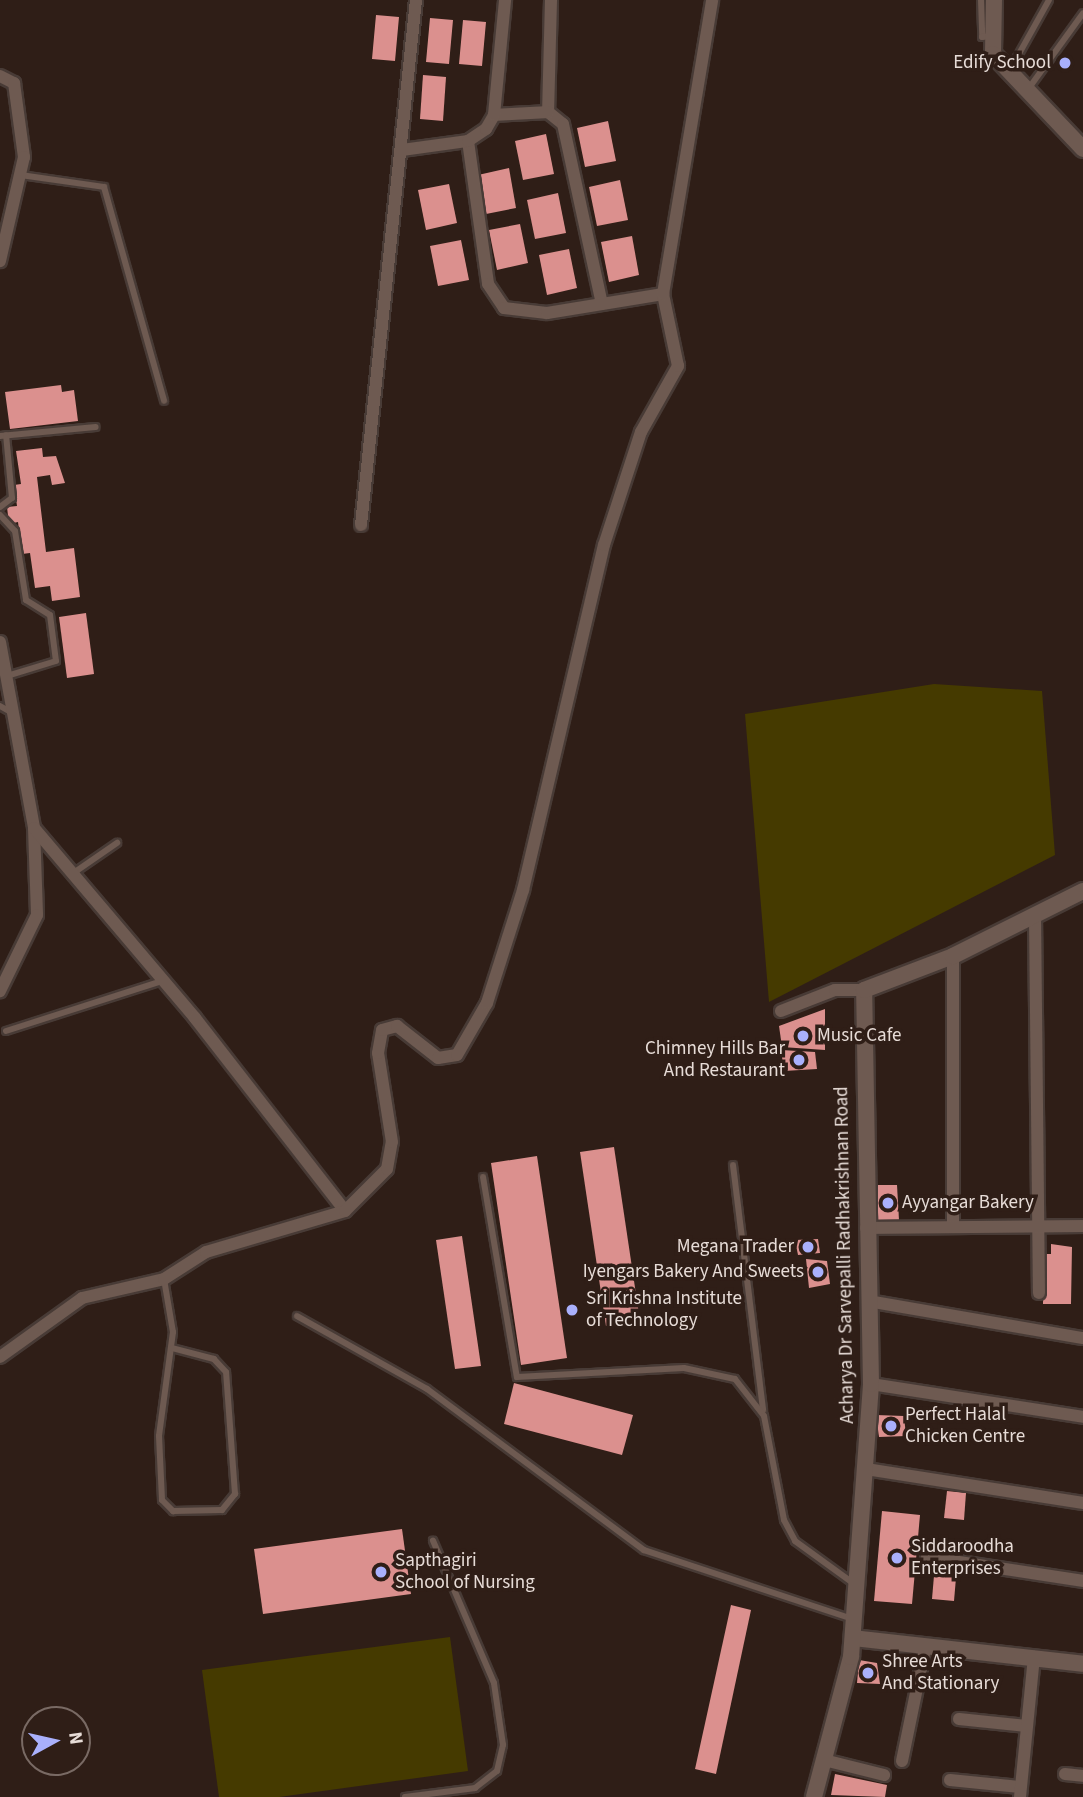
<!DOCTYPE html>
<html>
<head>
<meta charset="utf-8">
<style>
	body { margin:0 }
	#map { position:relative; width:1083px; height:1797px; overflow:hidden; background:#2f1e17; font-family:"Source Sans 3",sans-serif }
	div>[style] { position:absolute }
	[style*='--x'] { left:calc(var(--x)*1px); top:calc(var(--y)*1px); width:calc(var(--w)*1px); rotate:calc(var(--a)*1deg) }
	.green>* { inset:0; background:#453a00 }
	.building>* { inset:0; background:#db908e }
	.roads { filter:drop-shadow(2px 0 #483b36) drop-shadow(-2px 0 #483b36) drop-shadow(0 2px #483b36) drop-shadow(0 -2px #483b36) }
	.service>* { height:6px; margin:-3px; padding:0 3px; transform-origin:3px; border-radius:3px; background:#6e5a51 }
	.minor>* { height:12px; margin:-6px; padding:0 6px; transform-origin:6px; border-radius:6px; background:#6e5a51 }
	.tertiary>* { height:16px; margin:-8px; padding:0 8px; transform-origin:8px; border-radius:8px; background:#6e5a51 }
	.dots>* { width:19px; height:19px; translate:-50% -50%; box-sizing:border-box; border:4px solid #2f1e17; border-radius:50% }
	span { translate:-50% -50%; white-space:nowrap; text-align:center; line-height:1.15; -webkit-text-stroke:7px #2f1e17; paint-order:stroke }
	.poi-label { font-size:19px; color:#e7dcd7 }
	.right { translate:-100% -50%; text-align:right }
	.left { translate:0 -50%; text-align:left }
	.street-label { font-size:19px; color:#e7dcd7 }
	.north { position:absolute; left:21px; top:1706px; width:70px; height:70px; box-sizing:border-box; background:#2f1e17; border:2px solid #796a64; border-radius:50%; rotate:82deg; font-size:19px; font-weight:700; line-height:28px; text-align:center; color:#e7dcd7 }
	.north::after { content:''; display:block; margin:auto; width:24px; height:32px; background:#a9b0fc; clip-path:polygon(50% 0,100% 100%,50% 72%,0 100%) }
</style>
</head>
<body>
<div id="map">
	<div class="green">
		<i style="clip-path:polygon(934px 684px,1042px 691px,1055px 855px,769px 1002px,745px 714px)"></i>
		<i style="clip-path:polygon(450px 1637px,468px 1771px,279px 1797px,219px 1797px,202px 1670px)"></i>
	</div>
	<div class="building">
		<i style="clip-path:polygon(376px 15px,399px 17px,395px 61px,372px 59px)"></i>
		<i style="clip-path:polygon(430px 18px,453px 20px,449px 64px,426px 62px)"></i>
		<i style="clip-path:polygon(463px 20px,486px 22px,482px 66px,459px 64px)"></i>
		<i style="clip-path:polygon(423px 75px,446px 77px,443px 121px,420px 119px)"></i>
		<i style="clip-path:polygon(608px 121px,616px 161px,585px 167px,577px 128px)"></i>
		<i style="clip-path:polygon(546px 134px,554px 174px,523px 180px,515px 141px)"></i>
		<i style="clip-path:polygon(509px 168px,516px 208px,486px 214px,478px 175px)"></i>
		<i style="clip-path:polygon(620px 180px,628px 220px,597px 226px,589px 187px)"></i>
		<i style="clip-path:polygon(449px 184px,457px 223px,426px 230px,418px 190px)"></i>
		<i style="clip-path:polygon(558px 193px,566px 233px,535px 239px,527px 200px)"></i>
		<i style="clip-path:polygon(520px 224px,528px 263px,497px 270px,489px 230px)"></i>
		<i style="clip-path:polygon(632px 236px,639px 275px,609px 282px,601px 242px)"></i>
		<i style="clip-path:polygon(461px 240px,469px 280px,438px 286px,430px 246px)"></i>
		<i style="clip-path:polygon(569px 249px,577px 288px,547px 295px,539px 255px)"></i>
		<i style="clip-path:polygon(61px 385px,62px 392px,74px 390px,78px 421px,10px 429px,5px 392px)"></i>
		<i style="clip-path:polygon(42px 448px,43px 457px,56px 456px,65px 483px,52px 485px,50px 475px,37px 477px,46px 552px,74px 548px,80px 597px,52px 601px,50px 586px,35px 588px,30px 553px,22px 554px,18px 522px,9px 524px,7px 507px,17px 506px,14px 485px,21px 484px,16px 451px)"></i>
		<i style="clip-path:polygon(86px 613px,94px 674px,67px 678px,59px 617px)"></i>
		<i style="clip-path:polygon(825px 1009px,825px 1050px,782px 1047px,779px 1026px)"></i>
		<i style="clip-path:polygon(781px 1050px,815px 1052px,817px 1069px,784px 1071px)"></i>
		<i style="clip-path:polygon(614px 1147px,640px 1321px,606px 1326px,580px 1152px)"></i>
		<i style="clip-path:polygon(537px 1156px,567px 1358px,521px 1365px,491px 1163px)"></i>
		<i style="clip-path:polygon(878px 1185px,897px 1185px,899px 1220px,877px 1221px)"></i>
		<i style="clip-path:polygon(462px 1236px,481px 1366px,455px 1369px,436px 1240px)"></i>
		<i style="clip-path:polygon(818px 1239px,820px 1253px,798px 1255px,795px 1240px)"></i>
		<i style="clip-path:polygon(1051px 1244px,1072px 1247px,1071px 1304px,1043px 1304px,1044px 1254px,1051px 1254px)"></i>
		<i style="clip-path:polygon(806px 1259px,827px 1261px,830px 1284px,809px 1288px)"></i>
		<i style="clip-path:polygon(514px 1383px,633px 1415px,622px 1455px,504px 1424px)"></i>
		<i style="clip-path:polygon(876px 1415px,904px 1416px,906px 1436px,879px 1437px)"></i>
		<i style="clip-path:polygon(947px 1491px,966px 1493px,964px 1520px,944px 1518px)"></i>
		<i style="clip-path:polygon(882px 1511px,920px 1515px,912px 1604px,874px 1601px)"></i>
		<i style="clip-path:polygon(402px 1529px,411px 1594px,263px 1614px,254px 1549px)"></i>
		<i style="clip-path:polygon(935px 1564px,957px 1566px,954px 1601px,932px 1599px)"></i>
		<i style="clip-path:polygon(731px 1605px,751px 1610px,716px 1774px,695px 1769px)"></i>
		<i style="clip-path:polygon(859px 1660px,877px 1663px,880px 1684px,857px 1683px)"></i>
		<i style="clip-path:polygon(835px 1774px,887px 1785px,885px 1797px,831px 1795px)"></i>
	</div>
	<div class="roads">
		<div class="service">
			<i style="--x:981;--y:0;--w:37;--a:88"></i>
			<i style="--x:982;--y:37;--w:9;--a:-6"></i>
			<i style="--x:1010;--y:70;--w:80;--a:-60.9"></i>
			<i style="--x:1029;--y:88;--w:92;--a:-54.2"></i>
			<i style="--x:20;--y:175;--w:85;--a:8.1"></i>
			<i style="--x:104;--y:187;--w:222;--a:74.3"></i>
			<i style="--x:0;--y:436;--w:96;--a:-5.4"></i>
			<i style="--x:0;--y:507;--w:15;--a:-37"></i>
			<i style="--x:12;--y:498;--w:63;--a:-95.4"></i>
			<i style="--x:0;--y:515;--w:22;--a:47"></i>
			<i style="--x:15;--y:531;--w:70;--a:80.9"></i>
			<i style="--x:26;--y:600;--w:28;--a:32"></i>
			<i style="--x:50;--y:615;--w:46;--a:82.6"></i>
			<i style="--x:56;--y:661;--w:51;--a:163"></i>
			<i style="--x:0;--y:706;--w:13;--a:29"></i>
			<i style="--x:72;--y:874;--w:55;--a:-34.6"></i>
			<i style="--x:6;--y:1031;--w:161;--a:-17.8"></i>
			<i style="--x:733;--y:1165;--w:247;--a:83"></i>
			<i style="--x:483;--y:1177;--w:203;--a:80.4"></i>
			<i style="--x:517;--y:1377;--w:167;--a:-3.1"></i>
			<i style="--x:684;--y:1368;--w:52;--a:12.2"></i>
			<i style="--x:735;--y:1379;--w:47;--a:51.9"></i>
			<i style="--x:764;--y:1416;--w:106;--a:79.1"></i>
			<i style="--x:784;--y:1520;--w:24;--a:62"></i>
			<i style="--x:795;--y:1541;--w:72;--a:35.9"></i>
			<i style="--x:164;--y:1279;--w:54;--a:80.4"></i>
			<i style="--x:173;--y:1332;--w:105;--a:97.7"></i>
			<i style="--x:159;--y:1436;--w:64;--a:87.3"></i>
			<i style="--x:162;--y:1500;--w:16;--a:45"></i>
			<i style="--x:173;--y:1511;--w:49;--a:-1.2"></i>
			<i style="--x:222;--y:1510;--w:21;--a:-51"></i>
			<i style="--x:235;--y:1494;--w:122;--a:-94.2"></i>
			<i style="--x:226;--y:1372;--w:18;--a:-133"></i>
			<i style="--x:214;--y:1359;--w:43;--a:-165.3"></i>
			<i style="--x:297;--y:1316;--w:149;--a:29.3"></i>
			<i style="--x:427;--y:1389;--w:270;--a:36.6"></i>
			<i style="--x:644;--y:1550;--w:220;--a:18.3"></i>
			<i style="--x:405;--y:1797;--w:71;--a:-7.3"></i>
			<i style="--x:475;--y:1788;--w:28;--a:-38"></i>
			<i style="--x:497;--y:1771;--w:27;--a:-77"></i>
			<i style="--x:503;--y:1745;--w:63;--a:-98.3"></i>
			<i style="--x:494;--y:1683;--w:155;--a:-113.2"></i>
		</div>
		<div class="minor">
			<i style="--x:551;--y:0;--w:112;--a:91.5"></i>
			<i style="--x:548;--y:112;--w:19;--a:39"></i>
			<i style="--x:563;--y:124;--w:184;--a:77.8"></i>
			<i style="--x:0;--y:76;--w:16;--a:27"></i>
			<i style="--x:14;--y:83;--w:75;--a:82.3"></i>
			<i style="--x:24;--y:157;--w:107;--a:103"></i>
			<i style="--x:494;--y:115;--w:54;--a:-3.2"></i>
			<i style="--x:468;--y:141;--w:144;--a:82"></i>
			<i style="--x:488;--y:284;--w:29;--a:56"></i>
			<i style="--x:504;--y:308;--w:43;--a:6.6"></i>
			<i style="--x:547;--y:313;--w:118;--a:-9.3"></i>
			<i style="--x:402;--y:150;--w:67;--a:-7.8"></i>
			<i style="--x:468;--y:141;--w:22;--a:-34"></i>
			<i style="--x:486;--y:129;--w:16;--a:-60"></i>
			<i style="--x:494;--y:115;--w:116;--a:-84.5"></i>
			<i style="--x:361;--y:525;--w:528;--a:-84.02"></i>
			<i style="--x:0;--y:642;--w:189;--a:79.6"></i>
			<i style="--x:34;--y:828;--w:87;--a:88"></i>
			<i style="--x:37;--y:915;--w:85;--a:116"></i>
			<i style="--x:34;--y:828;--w:249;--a:49.7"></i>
			<i style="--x:195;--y:1018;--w:244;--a:52.1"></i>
			<i style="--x:1035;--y:915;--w:378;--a:89.4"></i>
			<i style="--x:953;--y:956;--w:271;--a:90"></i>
			<i style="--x:781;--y:1011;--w:58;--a:-21.3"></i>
			<i style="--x:835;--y:990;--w:29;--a:0"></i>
			<i style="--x:866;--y:1228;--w:217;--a:-0.5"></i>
			<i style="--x:868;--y:1301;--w:218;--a:9.8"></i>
			<i style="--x:0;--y:1357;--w:101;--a:-35.7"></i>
			<i style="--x:82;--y:1298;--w:84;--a:-13"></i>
			<i style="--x:164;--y:1279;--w:50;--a:-32.7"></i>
			<i style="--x:206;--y:1252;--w:145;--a:-16.4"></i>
			<i style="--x:345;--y:1211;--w:59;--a:-45"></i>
			<i style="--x:387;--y:1169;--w:27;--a:-80"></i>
			<i style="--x:392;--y:1142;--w:90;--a:-98.9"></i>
			<i style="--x:378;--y:1053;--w:23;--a:-80"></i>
			<i style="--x:382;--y:1030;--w:16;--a:-15"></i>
			<i style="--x:397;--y:1026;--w:52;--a:38"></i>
			<i style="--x:438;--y:1058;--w:19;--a:-9"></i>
			<i style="--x:457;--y:1055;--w:60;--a:-60"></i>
			<i style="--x:487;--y:1003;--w:119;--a:-72.3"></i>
			<i style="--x:523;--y:890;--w:354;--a:-76.8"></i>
			<i style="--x:604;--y:545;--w:119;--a:-71.9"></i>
			<i style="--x:641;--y:432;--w:76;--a:-60.7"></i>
			<i style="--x:678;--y:366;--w:74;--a:-101.8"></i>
			<i style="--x:663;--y:294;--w:298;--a:-80.5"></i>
			<i style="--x:871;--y:1384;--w:215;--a:8.8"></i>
			<i style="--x:866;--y:1469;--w:220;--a:8.9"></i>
			<i style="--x:927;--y:1557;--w:158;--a:8.7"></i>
			<i style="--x:959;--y:1719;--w:68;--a:5.9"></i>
			<i style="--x:824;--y:1760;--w:62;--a:14"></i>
			<i style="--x:902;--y:1761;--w:114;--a:-78.4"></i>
			<i style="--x:1065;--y:1774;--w:18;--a:6"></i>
			<i style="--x:950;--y:1780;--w:70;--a:5.7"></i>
			<i style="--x:1020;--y:1797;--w:141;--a:-84.3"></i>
		</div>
		<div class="tertiary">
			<i style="--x:994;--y:0;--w:54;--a:91.1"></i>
			<i style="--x:993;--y:54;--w:131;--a:46.5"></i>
			<i style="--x:853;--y:1638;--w:231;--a:6.4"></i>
			<i style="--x:814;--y:1797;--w:145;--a:-75.2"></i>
			<i style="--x:851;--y:1657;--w:274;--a:-85.8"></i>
			<i style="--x:871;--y:1384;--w:394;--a:-91"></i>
			<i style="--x:864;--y:990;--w:95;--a:-20.9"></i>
			<i style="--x:953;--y:956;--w:145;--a:-26.6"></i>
		</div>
	</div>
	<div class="dots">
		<i style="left:1065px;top:63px;background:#a9b0fc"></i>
		<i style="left:803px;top:1036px;background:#a9b0fc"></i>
		<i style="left:799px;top:1060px;background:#a9b0fc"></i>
		<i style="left:888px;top:1203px;background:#a9b0fc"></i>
		<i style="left:808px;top:1247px;background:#a9b0fc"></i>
		<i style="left:818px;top:1272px;background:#a9b0fc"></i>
		<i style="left:572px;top:1310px;background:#a9b0fc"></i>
		<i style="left:891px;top:1426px;background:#a9b0fc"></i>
		<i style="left:897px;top:1558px;background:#a9b0fc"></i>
		<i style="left:381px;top:1572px;background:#a9b0fc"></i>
		<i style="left:868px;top:1673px;background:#a9b0fc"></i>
	</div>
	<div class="poi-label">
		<span class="right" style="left:1051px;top:63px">Edify School</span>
		<span class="left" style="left:817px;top:1036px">Music Cafe</span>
		<span class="right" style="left:785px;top:1060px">Chimney Hills Bar<br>And Restaurant</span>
		<span class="left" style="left:902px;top:1203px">Ayyangar Bakery</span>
		<span class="right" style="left:794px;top:1247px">Megana Trader</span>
		<span class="right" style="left:804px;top:1272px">Iyengars Bakery And Sweets</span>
		<span class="left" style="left:586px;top:1310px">Sri Krishna Institute<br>of Technology</span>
		<span class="left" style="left:905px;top:1426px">Perfect Halal<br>Chicken Centre</span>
		<span class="left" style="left:911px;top:1558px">Siddaroodha<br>Enterprises</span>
		<span class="left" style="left:395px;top:1572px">Sapthagiri<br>School of Nursing</span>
		<span class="left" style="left:882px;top:1673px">Shree Arts<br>And Stationary</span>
	</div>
	<div class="street-label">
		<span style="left:845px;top:1255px;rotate:-91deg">Acharya Dr Sarvepalli Radhakrishnan Road</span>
	</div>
	<div class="north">N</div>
</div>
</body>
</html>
